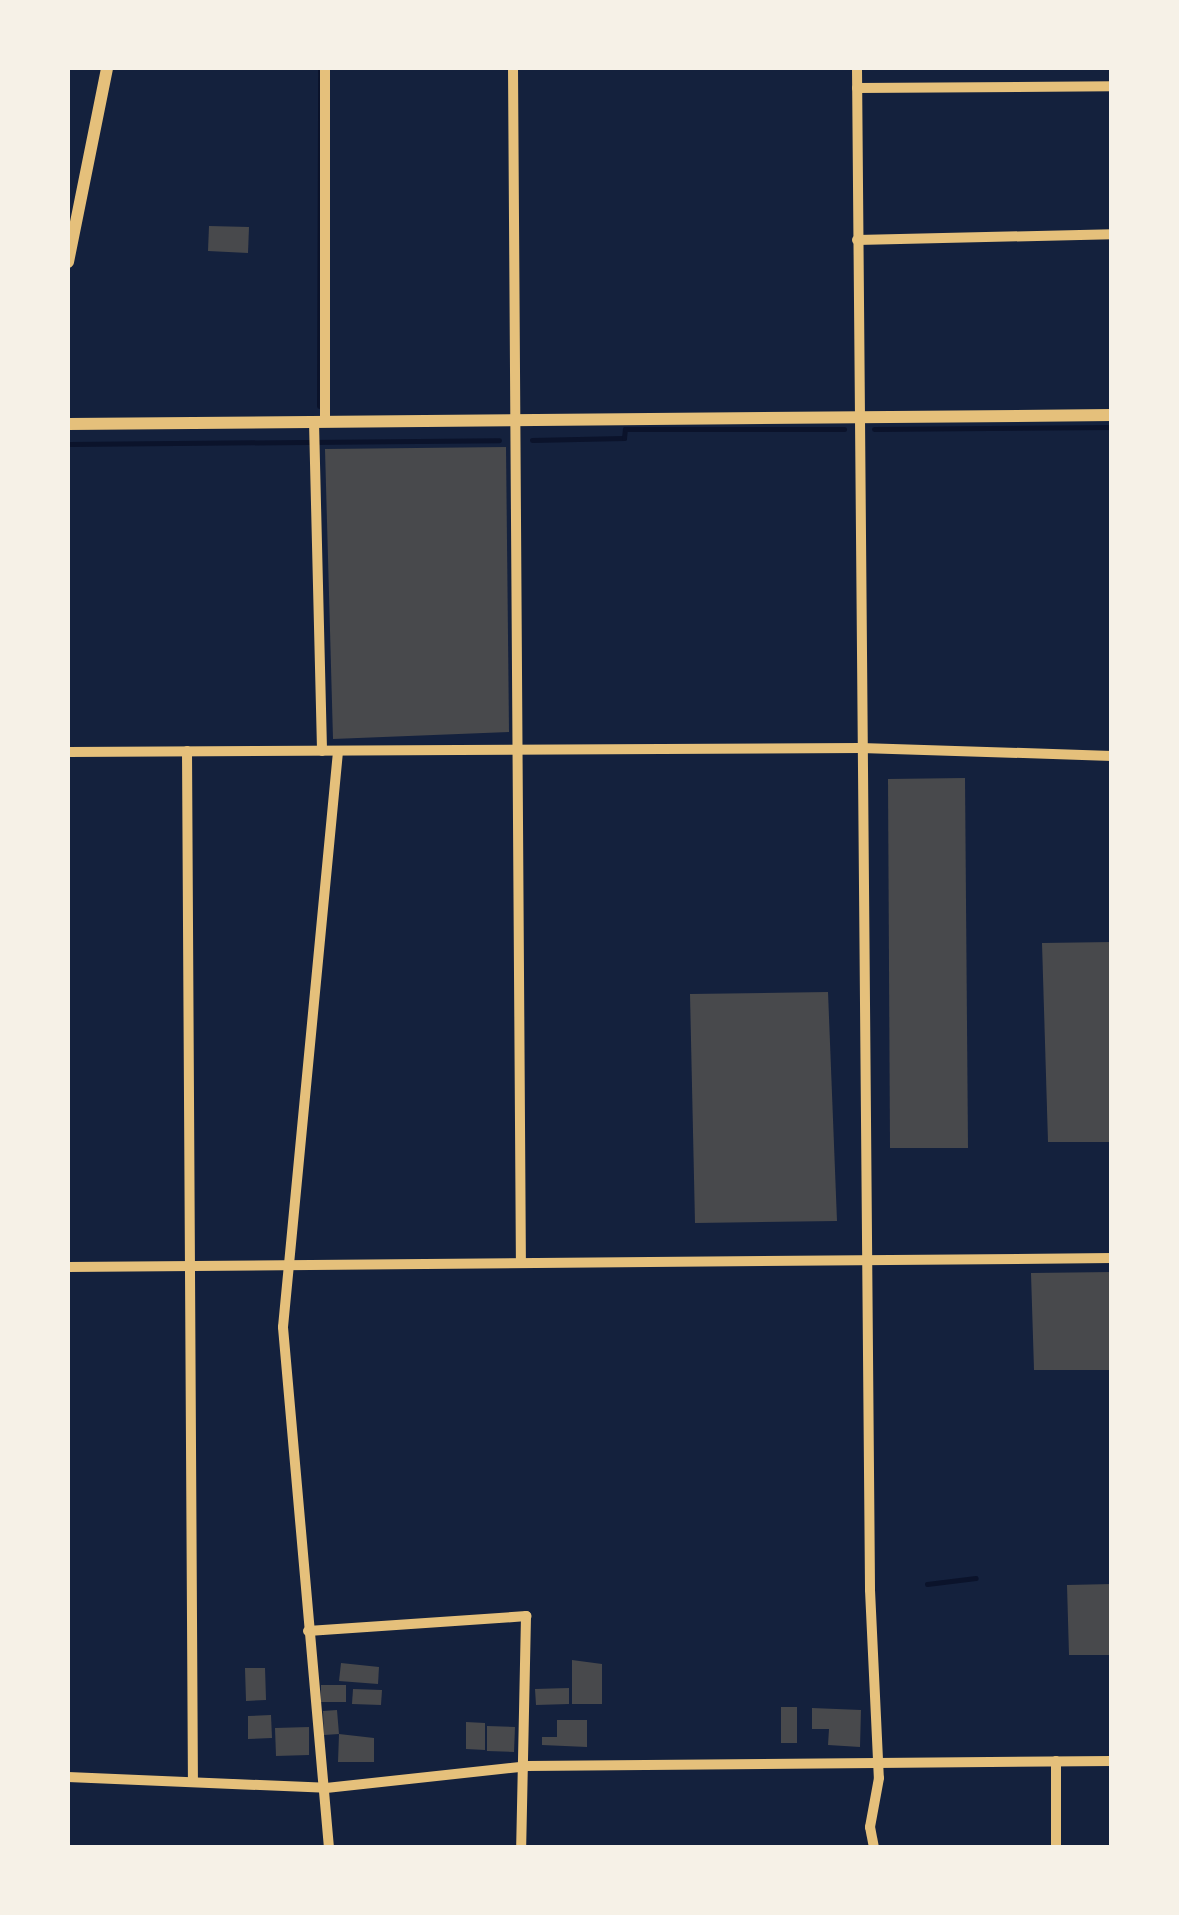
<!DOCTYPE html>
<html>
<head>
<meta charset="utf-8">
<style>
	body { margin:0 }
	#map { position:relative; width:1179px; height:1915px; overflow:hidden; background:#14213d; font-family:Lora,serif }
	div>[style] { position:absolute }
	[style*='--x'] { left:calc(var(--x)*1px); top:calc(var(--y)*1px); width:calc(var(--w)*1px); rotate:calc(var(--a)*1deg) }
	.stream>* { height:5px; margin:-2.5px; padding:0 2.5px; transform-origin:2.5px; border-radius:2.5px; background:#0b132b }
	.building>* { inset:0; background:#48494c }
	.minor>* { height:10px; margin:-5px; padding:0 5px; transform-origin:5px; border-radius:5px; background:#e5c07b }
	.tertiary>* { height:12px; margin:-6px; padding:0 6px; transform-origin:6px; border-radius:6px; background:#e5c07b }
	span { translate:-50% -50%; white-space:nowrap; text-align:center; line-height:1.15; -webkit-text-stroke:10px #f6f1e7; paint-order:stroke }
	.frame { position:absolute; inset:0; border:70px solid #f6f1e7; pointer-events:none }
</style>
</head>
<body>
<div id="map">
	<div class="stream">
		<i style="--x:319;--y:406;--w:338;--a:-89.8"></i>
		<i style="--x:874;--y:429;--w:238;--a:-0.5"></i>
		<i style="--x:532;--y:440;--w:92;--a:-1.2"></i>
		<i style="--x:624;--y:438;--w:9;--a:-84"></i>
		<i style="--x:625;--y:429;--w:219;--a:0"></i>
		<i style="--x:69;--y:444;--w:430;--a:-0.5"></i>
		<i style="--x:927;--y:1584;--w:49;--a:-7"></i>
	</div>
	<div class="building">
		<i style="clip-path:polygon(209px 226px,249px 227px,248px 253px,208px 251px)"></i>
		<i style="clip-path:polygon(506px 447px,509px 732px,333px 739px,325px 449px)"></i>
		<i style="clip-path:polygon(965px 778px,968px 1148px,890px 1148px,888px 779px)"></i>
		<i style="clip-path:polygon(1112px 942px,1112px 1142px,1048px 1142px,1042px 943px)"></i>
		<i style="clip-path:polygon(828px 992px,837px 1221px,695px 1223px,690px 994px)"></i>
		<i style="clip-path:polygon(1112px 1272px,1112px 1370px,1034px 1370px,1031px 1273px)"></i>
		<i style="clip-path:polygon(1112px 1584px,1112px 1655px,1069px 1655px,1067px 1585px)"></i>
		<i style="clip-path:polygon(572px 1660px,602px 1664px,602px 1704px,572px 1704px)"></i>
		<i style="clip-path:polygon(341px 1663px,379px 1667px,378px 1684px,339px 1681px)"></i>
		<i style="clip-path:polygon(245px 1668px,265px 1668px,266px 1700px,246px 1701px)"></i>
		<i style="clip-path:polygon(321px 1685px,346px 1685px,346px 1702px,321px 1702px)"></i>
		<i style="clip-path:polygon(569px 1688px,569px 1704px,536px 1705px,535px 1689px)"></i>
		<i style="clip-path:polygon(353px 1689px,382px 1690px,381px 1705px,352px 1704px)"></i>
		<i style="clip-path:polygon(781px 1707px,797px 1707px,797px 1743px,781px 1743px)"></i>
		<i style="clip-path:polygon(812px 1708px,861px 1710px,860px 1747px,828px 1745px,829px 1729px,812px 1729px)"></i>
		<i style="clip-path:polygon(337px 1710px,339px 1734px,374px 1738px,374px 1762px,338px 1762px,339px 1734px,324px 1735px,323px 1711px)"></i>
		<i style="clip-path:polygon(271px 1715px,272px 1738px,248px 1739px,248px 1716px)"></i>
		<i style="clip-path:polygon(557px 1720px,587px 1720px,587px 1747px,542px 1745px,542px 1737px,557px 1737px)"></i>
		<i style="clip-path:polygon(466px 1722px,485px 1723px,485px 1750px,466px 1749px)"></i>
		<i style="clip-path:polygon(487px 1726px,515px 1727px,514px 1752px,487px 1751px)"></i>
		<i style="clip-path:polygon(309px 1727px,309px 1755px,276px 1756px,275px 1728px)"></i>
	</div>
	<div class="minor">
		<i style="--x:325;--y:68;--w:354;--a:90"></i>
		<i style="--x:513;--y:68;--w:1195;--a:89.62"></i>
		<i style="--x:857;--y:68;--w:1522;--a:89.51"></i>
		<i style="--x:870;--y:1590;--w:188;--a:87.3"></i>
		<i style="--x:879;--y:1778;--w:50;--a:100.4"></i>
		<i style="--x:870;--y:1827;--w:21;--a:79"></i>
		<i style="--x:857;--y:88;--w:255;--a:-0.4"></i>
		<i style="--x:857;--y:240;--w:255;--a:-1.3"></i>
		<i style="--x:314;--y:422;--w:329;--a:88.6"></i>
		<i style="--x:187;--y:751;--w:1031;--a:89.67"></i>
		<i style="--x:68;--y:752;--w:793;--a:-0.29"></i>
		<i style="--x:861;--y:748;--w:251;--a:1.8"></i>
		<i style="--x:68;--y:1267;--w:1044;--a:-0.49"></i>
		<i style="--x:308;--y:1631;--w:219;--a:-3.9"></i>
		<i style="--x:526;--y:1616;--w:232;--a:91.2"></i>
		<i style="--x:1056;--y:1761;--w:87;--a:90"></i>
		<i style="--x:68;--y:1777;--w:258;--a:2.4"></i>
		<i style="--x:326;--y:1788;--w:202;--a:-6.2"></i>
		<i style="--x:527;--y:1766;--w:585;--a:-0.49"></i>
		<i style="--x:329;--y:1848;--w:523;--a:-95.05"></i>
		<i style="--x:283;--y:1327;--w:578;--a:-84.54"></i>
	</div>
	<div class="tertiary">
		<i style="--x:68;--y:262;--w:198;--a:-78.6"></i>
		<i style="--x:68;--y:424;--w:1044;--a:-0.49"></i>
	</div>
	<div class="frame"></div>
</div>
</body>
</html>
